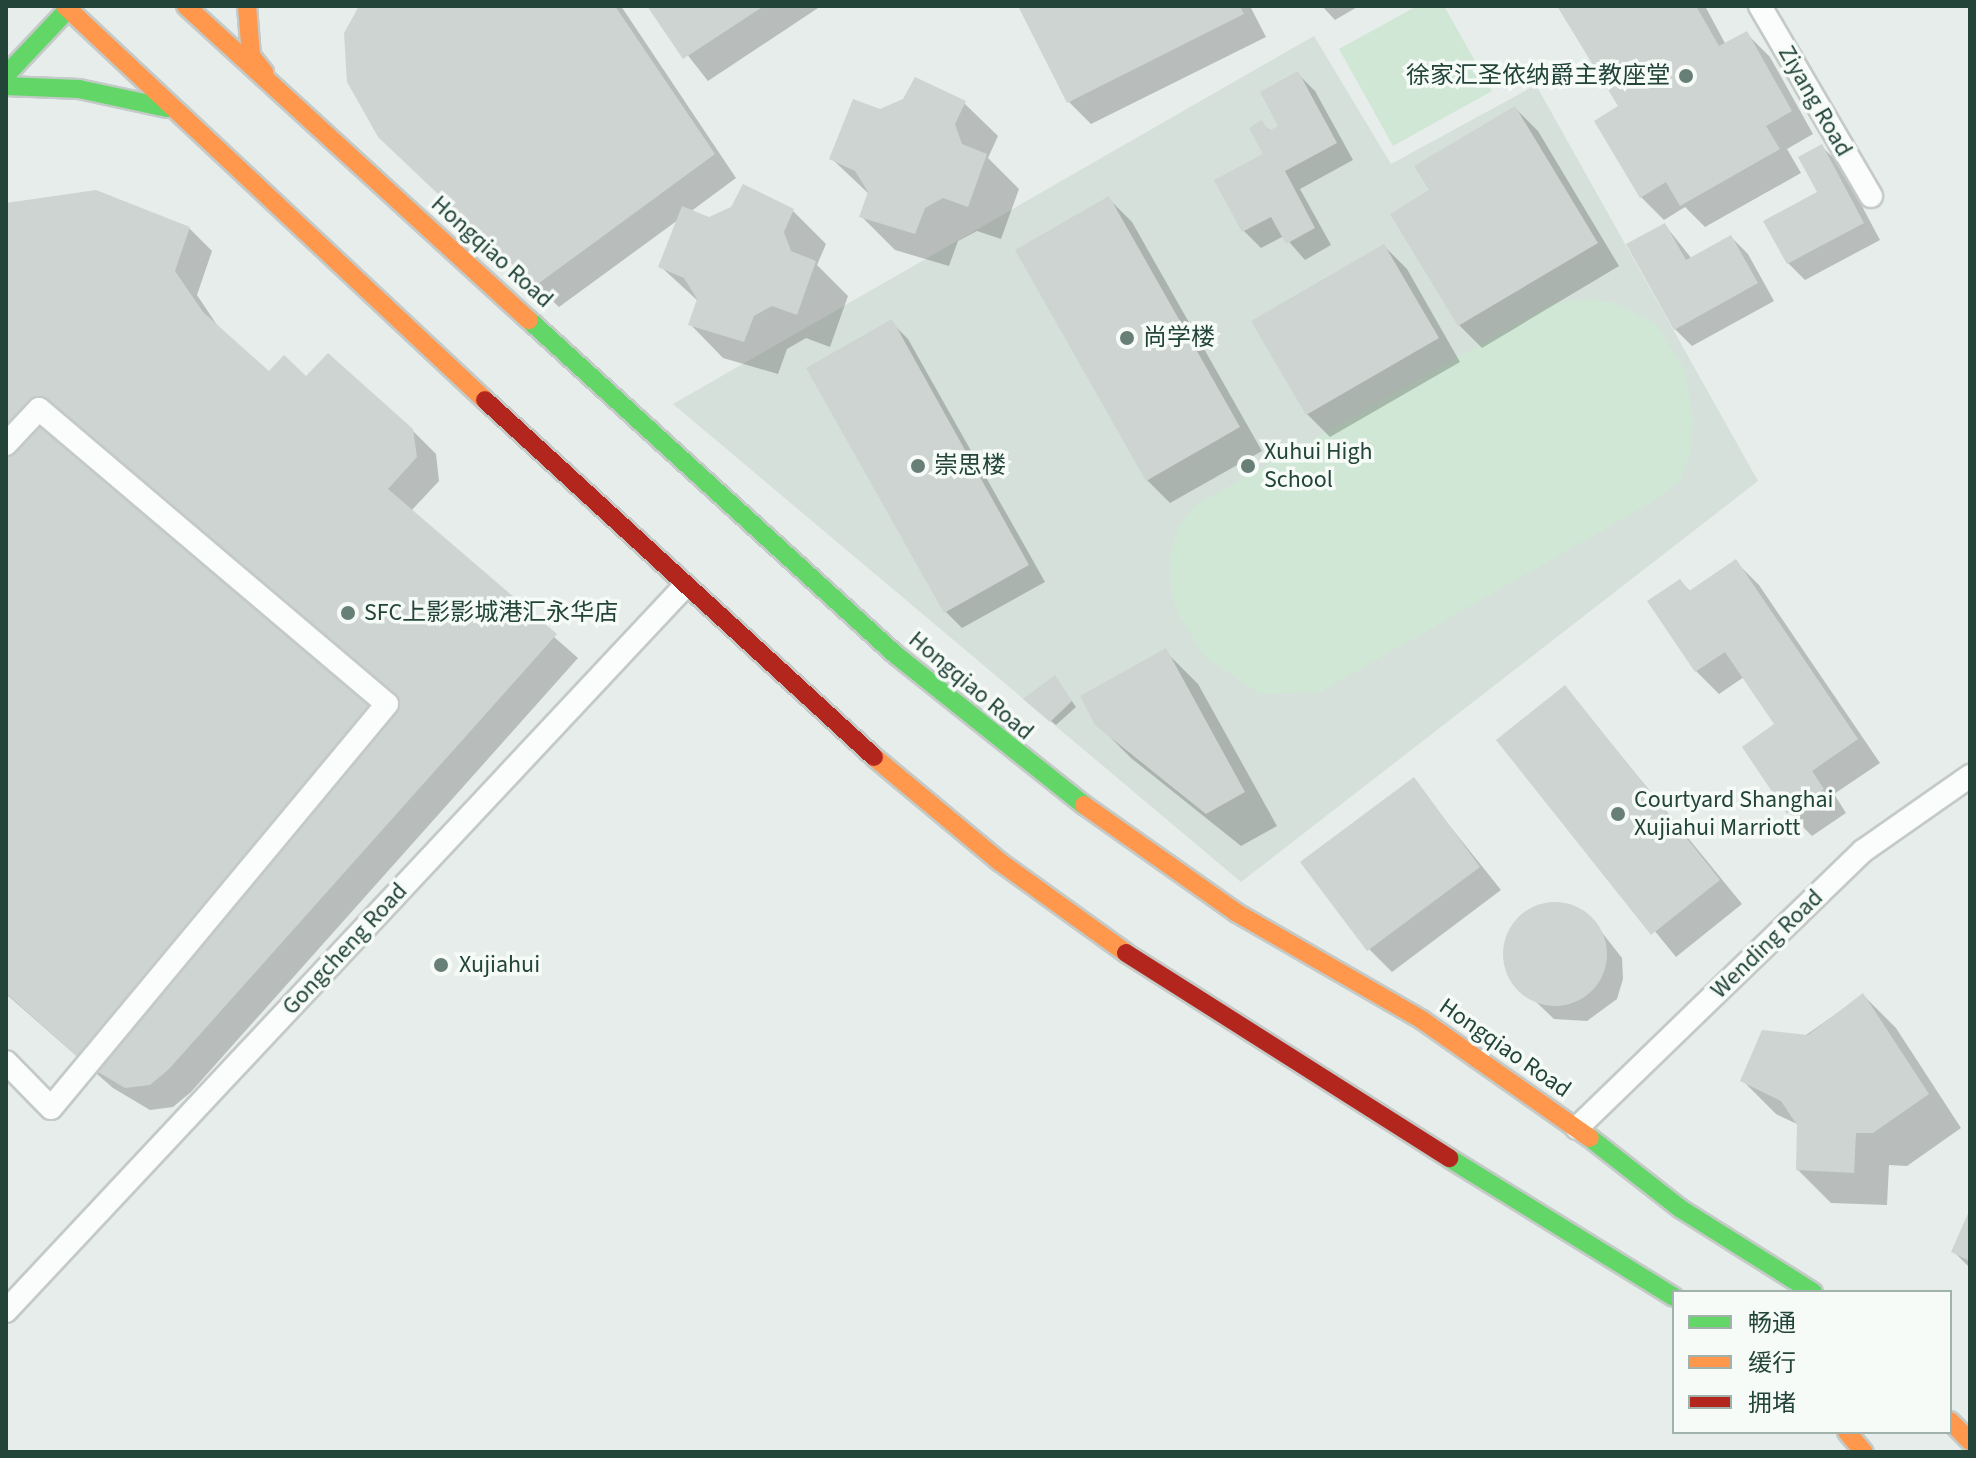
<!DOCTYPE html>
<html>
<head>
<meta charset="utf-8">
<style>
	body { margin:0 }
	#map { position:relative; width:1976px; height:1458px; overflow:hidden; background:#e7edea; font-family:"Source Sans 3","Noto Sans SC",sans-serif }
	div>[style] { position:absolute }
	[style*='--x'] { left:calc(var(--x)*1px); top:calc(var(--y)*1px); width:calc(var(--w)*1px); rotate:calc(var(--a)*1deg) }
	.built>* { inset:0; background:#d5e0da }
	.green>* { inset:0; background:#d0e7d5 }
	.shadow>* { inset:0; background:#0003 }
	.building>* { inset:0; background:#ced4d2 }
	.round { border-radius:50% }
	.roads { filter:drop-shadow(2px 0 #c4cac7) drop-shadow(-2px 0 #c4cac7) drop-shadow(0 2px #c4cac7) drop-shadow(0 -2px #c4cac7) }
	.street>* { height:22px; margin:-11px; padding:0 11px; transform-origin:11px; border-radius:11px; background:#fbfcfc }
	.fast>* { height:18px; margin:-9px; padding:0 9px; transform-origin:9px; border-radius:9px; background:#63d668 }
	.slow>* { height:18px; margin:-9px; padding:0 9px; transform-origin:9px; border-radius:9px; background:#ff974d }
	.jam>* { height:18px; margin:-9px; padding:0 9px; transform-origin:9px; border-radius:9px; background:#b3261e }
	.dots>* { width:22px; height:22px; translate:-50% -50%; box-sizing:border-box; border:4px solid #f6fbf8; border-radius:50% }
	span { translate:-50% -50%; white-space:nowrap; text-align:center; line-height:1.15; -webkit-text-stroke:7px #f6fbf8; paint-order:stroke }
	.poi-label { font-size:24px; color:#224439 }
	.right { translate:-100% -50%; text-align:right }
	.left { translate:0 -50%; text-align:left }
	.street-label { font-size:24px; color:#224439 }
	.frame { position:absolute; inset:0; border:8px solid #224439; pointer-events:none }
	.legend { position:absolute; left:1672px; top:1290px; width:280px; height:144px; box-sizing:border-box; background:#f6fbf8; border:2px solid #a1b2ac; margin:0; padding:10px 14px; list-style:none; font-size:24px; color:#224439 }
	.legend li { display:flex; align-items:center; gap:16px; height:40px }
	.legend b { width:40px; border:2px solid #a1b2ac }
</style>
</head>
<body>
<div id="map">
	<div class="built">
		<i style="clip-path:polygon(1314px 36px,1391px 164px,1536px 85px,1758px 481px,1241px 882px,673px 404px)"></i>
	</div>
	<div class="green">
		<i style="clip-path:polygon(1417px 6px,1444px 6px,1492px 91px,1393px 146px,1339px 49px)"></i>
		<i style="clip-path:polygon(1583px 299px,1611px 302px,1656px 324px,1685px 371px,1693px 421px,1691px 451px,1680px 480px,1652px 502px,1320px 692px,1260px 694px,1204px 656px,1177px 611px,1171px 590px,1170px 553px,1179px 526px,1196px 505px,1552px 304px)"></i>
	</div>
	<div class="shadow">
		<i style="clip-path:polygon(361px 6px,621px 6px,736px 178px,690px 212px,709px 219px,793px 211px,826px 244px,817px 265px,848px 296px,830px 347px,806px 338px,787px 349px,778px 374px,723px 358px,690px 324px,698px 301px,660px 266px,678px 220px,559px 307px,399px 154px)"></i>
		<i style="clip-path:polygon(649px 6px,821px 6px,708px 81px)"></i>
		<i style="clip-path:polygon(1021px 6px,1250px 6px,1266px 37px,1091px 124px,1068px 101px)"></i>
		<i style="clip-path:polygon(1322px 6px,1359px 6px,1335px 20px)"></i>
		<i style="clip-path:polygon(1559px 6px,1705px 6px,1726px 45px,1747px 34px,1770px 57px,1813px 134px,1787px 149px,1801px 173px,1705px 227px,1685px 207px,1664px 220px,1641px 197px,1621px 107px)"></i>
		<i style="clip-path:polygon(1298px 74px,1315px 91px,1353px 160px,1300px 189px,1331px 245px,1305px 260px,1284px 236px,1261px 248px,1244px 231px,1217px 181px,1266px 155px,1262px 123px,1271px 132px,1281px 127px)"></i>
		<i style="clip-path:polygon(964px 103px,998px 136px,988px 158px,1019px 189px,1001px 239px,977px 231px,958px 241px,949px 266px,895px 250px,861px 216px,869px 194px,832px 159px,880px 111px)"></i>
		<i style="clip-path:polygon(1515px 108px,1538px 131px,1619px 266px,1482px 348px,1459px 325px,1393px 214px,1432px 191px)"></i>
		<i style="clip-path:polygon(1821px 146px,1839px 163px,1880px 240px,1805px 280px,1788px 263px,1819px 192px)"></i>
		<i style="clip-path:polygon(95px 192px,189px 228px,212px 251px,197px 295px,221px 331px,269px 374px,306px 379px,412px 430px,436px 454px,439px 481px,411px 511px,578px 658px,191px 1092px,173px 1107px,150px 1110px,113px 1088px,6px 994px,6px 205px)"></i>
		<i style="clip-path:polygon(1109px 199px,1132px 222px,1262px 451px,1170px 503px,1147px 480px)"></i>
		<i style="clip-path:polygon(1665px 225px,1692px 259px,1731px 237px,1748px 254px,1774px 301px,1692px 346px,1675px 329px)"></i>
		<i style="clip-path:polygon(1384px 246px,1407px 269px,1460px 362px,1330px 437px,1307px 414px)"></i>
		<i style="clip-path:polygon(891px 322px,908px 339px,1045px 582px,962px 628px,945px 611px)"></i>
		<i style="clip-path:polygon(1736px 562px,1759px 585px,1880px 763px,1834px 794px,1846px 813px,1812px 836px,1789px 813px,1744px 747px,1776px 725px,1744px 677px,1719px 694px,1696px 671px,1680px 581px,1691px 592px)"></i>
		<i style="clip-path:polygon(1165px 651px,1198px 684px,1277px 826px,1241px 846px,1131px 758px,1097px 724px)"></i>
		<i style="clip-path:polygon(1059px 683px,1076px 707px,1056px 725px,1031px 704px)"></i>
		<i style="clip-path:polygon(1565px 687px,1742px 904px,1676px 957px,1499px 740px)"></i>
		<i style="clip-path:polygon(1413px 780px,1501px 890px,1392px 972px,1369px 949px)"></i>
		<i style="clip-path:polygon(1556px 903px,1576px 908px,1593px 921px,1622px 958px,1623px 979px,1617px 999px,1587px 1021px,1554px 1019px,1511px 978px,1505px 958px,1507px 937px,1518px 919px,1535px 907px)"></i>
		<i style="clip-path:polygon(1863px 995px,1896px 1028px,1961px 1128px,1907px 1166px,1889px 1165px,1887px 1205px,1831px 1203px,1798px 1170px,1799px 1125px,1776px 1114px,1742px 1080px)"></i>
		<i style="clip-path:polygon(1970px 1214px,1970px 1268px,1954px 1252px)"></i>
	</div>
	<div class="building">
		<i style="clip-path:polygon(359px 6px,615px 6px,715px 154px,535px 286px,378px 137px,347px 82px,344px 33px)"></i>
		<i style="clip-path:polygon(647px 6px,764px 6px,683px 59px)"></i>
		<i style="clip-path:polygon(1018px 6px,1240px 6px,1244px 14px,1067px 103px)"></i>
		<i style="clip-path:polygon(1557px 6px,1696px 6px,1719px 46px,1747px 31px,1792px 111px,1766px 126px,1780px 149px,1680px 206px,1666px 182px,1640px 198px,1594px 121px,1618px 106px)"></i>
		<i style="clip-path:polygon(1298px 71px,1337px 143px,1285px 171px,1315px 228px,1286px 244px,1271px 217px,1242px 232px,1214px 180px,1263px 154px,1249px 128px,1262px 120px,1269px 131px,1278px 126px,1260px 92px)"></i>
		<i style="clip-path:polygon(915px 77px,966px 101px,955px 124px,962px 144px,987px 154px,968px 207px,943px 198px,925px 208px,915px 234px,859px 217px,868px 192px,855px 171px,829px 159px,853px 99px,880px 109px,903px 99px)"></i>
		<i style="clip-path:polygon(1515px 106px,1598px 243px,1458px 326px,1390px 214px,1429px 190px,1414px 166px)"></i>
		<i style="clip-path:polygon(1822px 144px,1864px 223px,1787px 264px,1763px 221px,1817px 192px,1798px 157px)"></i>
		<i style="clip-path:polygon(743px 184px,794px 209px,784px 232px,791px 251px,816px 261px,797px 315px,772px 306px,754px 316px,744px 342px,688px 325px,697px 299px,684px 278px,658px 267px,682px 206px,709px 217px,731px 207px)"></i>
		<i style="clip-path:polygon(96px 190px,190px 227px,175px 271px,203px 312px,269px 371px,284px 355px,306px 376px,328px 353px,413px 429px,417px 457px,388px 489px,557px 634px,169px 1069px,150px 1085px,125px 1088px,88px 1066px,6px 993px,6px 203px)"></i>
		<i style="clip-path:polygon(1109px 196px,1240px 427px,1146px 481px,1015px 250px)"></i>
		<i style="clip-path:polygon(1665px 223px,1686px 260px,1731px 235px,1758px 283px,1674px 330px,1626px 244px)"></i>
		<i style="clip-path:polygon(1384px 244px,1439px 338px,1306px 415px,1251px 321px)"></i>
		<i style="clip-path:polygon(892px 319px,1029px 565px,944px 613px,806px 368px)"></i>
		<i style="clip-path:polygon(1736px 559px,1858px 739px,1812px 771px,1824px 789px,1787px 814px,1742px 747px,1774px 724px,1725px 652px,1695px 672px,1647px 601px,1680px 579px,1689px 591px)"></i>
		<i style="clip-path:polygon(1166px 648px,1245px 792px,1206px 814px,1095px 725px,1080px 696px)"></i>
		<i style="clip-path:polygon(1055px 675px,1072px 701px,1050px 722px,1023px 699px)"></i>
		<i style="clip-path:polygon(1565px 685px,1720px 880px,1651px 935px,1496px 740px)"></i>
		<i style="clip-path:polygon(1414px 777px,1480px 867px,1367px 951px,1300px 862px)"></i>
		<i class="round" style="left:1503px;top:902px;width:104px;height:104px"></i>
		<i style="clip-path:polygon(1863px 993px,1929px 1094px,1873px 1133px,1856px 1133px,1854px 1173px,1796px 1170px,1797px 1125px,1781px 1101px,1740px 1081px,1762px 1030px,1808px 1035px)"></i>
		<i style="clip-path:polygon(1970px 1209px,1970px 1261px,1951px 1252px)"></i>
	</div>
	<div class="roads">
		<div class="street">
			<i style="--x:1760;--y:6;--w:220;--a:59.7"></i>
			<i style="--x:6;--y:444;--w:48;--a:-46.7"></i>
			<i style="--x:39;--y:409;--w:456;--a:40.3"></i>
			<i style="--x:387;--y:704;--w:525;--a:129.75"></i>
			<i style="--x:51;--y:1108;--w:64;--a:-134.4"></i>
			<i style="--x:1577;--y:1128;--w:398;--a:-44.1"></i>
			<i style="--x:1863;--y:851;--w:131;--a:-35"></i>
			<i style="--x:6;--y:1311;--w:992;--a:-46.88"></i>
		</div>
		<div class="fast">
			<i style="--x:6;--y:75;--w:95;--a:-46.7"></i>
			<i style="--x:6;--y:86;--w:73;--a:2.4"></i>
			<i style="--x:79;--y:89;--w:91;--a:12.1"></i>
			<i style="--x:529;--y:320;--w:497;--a:42.4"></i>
			<i style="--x:896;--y:655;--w:241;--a:38.6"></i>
			<i style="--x:1590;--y:1138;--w:115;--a:38"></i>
			<i style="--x:1681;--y:1209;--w:156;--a:32.2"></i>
			<i style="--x:1449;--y:1158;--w:264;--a:31.7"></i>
		</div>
		<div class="slow">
			<i style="--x:65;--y:6;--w:576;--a:43.17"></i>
			<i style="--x:186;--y:6;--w:465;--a:42.5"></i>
			<i style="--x:247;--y:6;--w:50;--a:85.4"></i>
			<i style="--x:251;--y:56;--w:21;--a:51"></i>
			<i style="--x:874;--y:757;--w:164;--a:39.8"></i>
			<i style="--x:1000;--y:862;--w:155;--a:35.8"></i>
			<i style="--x:1084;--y:805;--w:187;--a:35.2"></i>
			<i style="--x:1237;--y:913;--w:214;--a:30"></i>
			<i style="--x:1422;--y:1020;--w:205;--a:35.1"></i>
			<i style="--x:1950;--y:1421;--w:28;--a:45"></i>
			<i style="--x:1847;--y:1432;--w:26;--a:50"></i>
		</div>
		<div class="jam">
			<i style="--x:485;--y:400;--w:528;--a:42.54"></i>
			<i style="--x:1126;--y:953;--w:383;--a:32.4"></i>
		</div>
	</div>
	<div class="dots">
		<i style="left:1686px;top:76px;background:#677f77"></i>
		<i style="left:1127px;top:338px;background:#677f77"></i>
		<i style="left:918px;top:466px;background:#677f77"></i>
		<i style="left:1248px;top:466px;background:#677f77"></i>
		<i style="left:348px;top:613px;background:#677f77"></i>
		<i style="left:1618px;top:814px;background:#677f77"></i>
		<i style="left:441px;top:965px;background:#677f77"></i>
	</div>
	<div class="poi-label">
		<span class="right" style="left:1670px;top:76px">徐家汇圣依纳爵主教座堂</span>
		<span class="left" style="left:1143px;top:338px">尚学楼</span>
		<span class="left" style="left:1264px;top:466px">Xuhui High<br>School</span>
		<span class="left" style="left:934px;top:466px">崇思楼</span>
		<span class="left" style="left:364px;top:613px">SFC上影影城港汇永华店</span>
		<span class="left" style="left:1634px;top:814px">Courtyard Shanghai<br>Xujiahui Marriott</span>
		<span class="left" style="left:459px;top:965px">Xujiahui</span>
	</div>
	<div class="street-label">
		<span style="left:1815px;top:101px;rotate:60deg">Ziyang Road</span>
		<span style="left:492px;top:252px;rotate:42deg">Hongqiao Road</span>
		<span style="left:971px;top:686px;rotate:40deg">Hongqiao Road</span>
		<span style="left:1767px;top:944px;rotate:-44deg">Wending Road</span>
		<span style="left:345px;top:949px;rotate:-47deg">Gongcheng Road</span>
		<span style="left:1505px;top:1048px;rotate:35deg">Hongqiao Road</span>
	</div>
	<div class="frame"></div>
	<ul class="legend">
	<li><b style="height:10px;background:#63d668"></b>畅通</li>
	<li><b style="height:10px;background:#ff974d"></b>缓行</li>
	<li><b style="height:10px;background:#b3261e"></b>拥堵</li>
	</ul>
</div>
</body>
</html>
